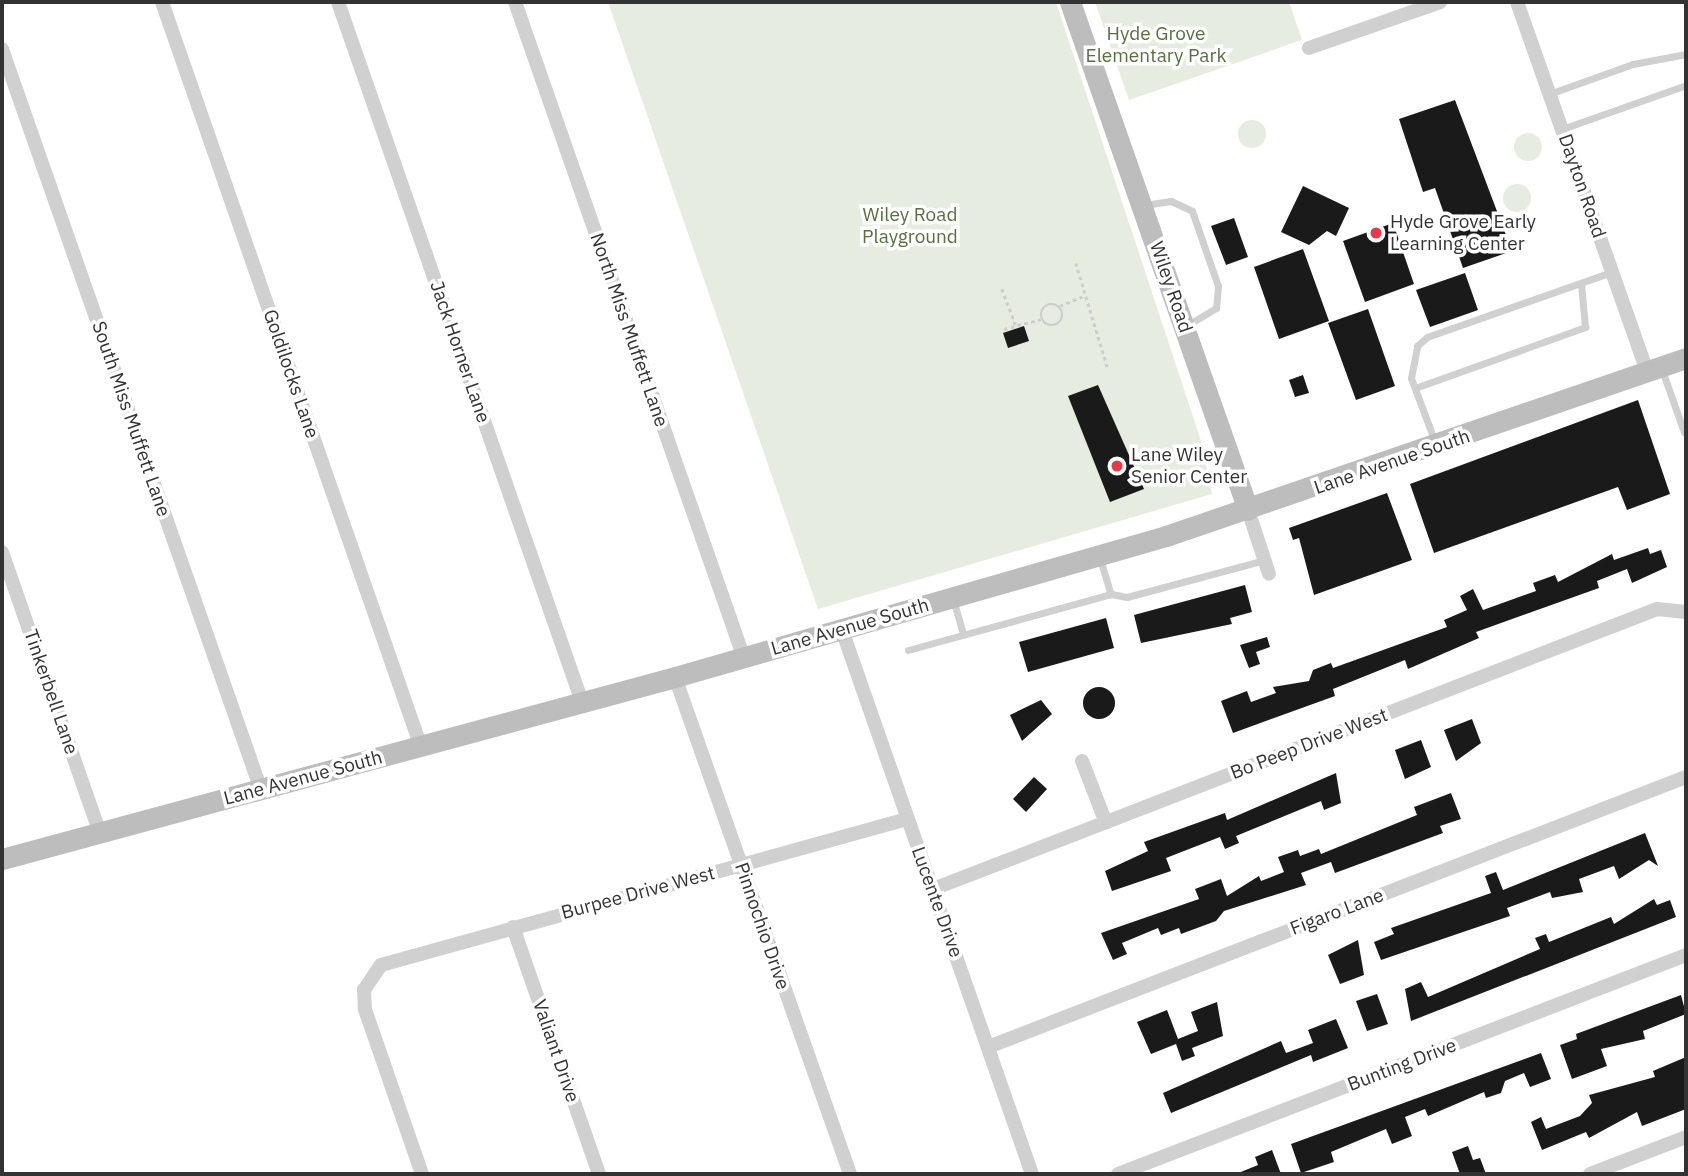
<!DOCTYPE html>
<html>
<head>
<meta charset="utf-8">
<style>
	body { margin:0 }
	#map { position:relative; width:1688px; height:1176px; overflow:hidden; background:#fff; font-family:"IBM Plex Sans",sans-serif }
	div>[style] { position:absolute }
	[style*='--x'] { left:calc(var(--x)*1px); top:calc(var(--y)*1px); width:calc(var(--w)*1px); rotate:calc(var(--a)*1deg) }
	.green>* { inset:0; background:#e6ecdf }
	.round { border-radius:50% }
	.building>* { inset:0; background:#1a1a1a }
	.path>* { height:2.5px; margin-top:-1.25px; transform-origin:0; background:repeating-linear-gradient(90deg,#cdcdcd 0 3.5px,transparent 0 7px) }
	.path>.ring { margin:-1.25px; padding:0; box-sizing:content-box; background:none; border:2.5px solid #cdcdcd; border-radius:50% }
	.lane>* { height:7px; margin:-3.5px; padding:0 3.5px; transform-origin:3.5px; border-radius:3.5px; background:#d0d0d0 }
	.street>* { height:14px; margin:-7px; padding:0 7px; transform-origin:7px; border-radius:7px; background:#d0d0d0 }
	.secondary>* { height:21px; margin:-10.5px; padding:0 10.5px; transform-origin:10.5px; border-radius:10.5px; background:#bdbdbd }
	.dots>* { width:19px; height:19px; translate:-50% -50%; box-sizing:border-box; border:4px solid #fff; border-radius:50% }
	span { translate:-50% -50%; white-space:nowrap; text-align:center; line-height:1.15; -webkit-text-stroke:7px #fff; paint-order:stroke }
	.park-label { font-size:19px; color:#56703f }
	.street-label { font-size:19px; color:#333 }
	.poi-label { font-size:19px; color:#333 }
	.left { translate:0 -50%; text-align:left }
	.frame { position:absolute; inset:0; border:4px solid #333; pointer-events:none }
</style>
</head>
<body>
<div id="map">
	<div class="green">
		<i style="clip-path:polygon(608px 2px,1056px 2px,1201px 441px,1212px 494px,818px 609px)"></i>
		<i style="clip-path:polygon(1095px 2px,1289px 2px,1302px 40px,1129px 100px)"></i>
		<i class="round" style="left:1238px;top:120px;width:28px;height:28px"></i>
		<i class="round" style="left:1514px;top:133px;width:28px;height:28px"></i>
		<i class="round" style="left:1503px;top:184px;width:28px;height:28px"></i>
	</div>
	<div class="building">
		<i style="clip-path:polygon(1455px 100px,1512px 251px,1463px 268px,1435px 188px,1423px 192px,1399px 119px)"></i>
		<i style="clip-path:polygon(1303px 186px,1349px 208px,1336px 236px,1327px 231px,1309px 245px,1281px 232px)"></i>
		<i style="clip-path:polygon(1234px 218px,1248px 257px,1226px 265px,1211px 226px)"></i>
		<i style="clip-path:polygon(1393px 223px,1414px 284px,1365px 302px,1343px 241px)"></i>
		<i style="clip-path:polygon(1303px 249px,1329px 321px,1279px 339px,1254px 267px)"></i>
		<i style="clip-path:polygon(1465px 273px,1478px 310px,1430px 327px,1416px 290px)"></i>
		<i style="clip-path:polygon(1368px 309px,1395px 386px,1356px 400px,1328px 323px)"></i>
		<i style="clip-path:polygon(1024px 326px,1029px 341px,1008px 348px,1003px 333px)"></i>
		<i style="clip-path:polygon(1303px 375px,1309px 393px,1295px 397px,1289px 380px)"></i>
		<i style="clip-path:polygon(1098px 385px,1144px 489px,1110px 502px,1068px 396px)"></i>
		<i style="clip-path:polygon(1638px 400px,1670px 494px,1627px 510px,1618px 487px,1434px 553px,1410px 484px)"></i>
		<i style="clip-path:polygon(1387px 493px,1412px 560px,1314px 595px,1299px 538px,1293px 540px,1289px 528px)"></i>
		<i style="clip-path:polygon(1648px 548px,1650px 554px,1661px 550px,1667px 567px,1632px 583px,1627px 569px,1597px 581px,1599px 588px,1476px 632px,1479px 638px,1408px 669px,1405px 660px,1333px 689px,1335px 696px,1233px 733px,1221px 701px,1247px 691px,1251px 702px,1276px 693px,1273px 687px,1309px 681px,1313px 670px,1331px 663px,1333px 668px,1447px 627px,1444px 620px,1467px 610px,1460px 596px,1473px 589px,1483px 610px,1536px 591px,1533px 583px,1555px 575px,1558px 582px,1612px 554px,1614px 560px)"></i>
		<i style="clip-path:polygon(1245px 585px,1252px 612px,1230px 618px,1232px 624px,1141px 643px,1134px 615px)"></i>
		<i style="clip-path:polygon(1106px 618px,1114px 648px,1028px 672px,1019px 642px)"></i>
		<i style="clip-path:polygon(1267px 637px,1270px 647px,1256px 652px,1260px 664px,1249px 668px,1240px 645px)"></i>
		<i class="round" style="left:1083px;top:687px;width:32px;height:32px"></i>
		<i style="clip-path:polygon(1041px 700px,1052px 714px,1022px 741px,1010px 715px)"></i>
		<i style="clip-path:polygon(1472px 719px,1481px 743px,1456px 761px,1444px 730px)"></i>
		<i style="clip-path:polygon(1421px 740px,1431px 767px,1405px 779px,1395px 750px)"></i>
		<i style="clip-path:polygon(1336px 773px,1341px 803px,1324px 810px,1321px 801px,1236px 836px,1239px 843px,1225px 849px,1220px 837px,1166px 858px,1171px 871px,1112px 891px,1105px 871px,1148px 851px,1144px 842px,1225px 813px,1227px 820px)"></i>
		<i style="clip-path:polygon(1034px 777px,1047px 789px,1026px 812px,1013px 799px)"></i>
		<i style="clip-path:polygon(1451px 793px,1461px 819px,1440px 826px,1443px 833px,1335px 873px,1331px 862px,1301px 873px,1306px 885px,1224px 911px,1216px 921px,1181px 934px,1179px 928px,1161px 935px,1158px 928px,1122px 943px,1127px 954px,1113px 960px,1101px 933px,1199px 899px,1195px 889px,1221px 879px,1227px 896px,1259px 876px,1261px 881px,1284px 872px,1278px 857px,1298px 850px,1300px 856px,1319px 849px,1321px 854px,1417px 815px,1414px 807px)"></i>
		<i style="clip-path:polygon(1645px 833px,1658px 866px,1649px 860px,1619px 879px,1614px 866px,1579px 879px,1583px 892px,1552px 898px,1550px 892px,1507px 908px,1510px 916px,1381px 960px,1374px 942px,1394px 934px,1391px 928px,1491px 893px,1485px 876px,1496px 872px,1503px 890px)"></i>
		<i style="clip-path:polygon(1654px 899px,1657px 905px,1670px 900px,1676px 917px,1411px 1021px,1405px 989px,1421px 982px,1428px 997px,1540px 949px,1535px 938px,1546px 934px,1549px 942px,1611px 917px,1614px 924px)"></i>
		<i style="clip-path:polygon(1358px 940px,1364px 975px,1340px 984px,1328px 955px)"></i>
		<i style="clip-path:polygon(1377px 994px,1388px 1024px,1367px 1031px,1356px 1001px)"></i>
		<i style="clip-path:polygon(1681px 995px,1686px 1014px,1643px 1031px,1645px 1039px,1601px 1049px,1607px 1066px,1572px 1079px,1560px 1045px,1577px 1039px,1576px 1034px)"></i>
		<i style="clip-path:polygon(1217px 1002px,1223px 1036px,1192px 1048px,1195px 1056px,1182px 1061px,1176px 1044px,1151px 1054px,1137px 1022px,1167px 1010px,1178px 1039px,1198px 1031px,1191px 1012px)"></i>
		<i style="clip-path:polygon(1336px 1019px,1348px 1048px,1313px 1062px,1311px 1055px,1171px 1113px,1163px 1093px,1281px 1041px,1286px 1053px,1313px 1043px,1308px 1030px)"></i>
		<i style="clip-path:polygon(1541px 1053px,1551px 1079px,1530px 1087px,1524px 1073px,1505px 1081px,1501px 1093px,1486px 1098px,1484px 1092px,1428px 1116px,1425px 1109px,1405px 1117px,1412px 1136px,1392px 1144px,1386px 1129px,1331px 1152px,1334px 1162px,1301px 1173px,1291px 1144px)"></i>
		<i style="clip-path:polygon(1686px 1057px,1686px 1109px,1642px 1126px,1637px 1112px,1589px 1138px,1586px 1132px,1542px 1150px,1531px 1122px,1541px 1117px,1546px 1129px,1580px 1116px,1592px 1103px,1589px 1095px,1655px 1077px,1653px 1071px)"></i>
		<i style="clip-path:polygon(1468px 1146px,1473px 1160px,1480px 1158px,1486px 1174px,1460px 1174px,1452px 1152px)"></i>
		<i style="clip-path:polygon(1272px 1150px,1281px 1174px,1236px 1174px,1258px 1165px,1255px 1157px)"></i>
	</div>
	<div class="path">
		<i style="--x:1076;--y:263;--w:111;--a:73.2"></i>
		<i style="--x:1002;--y:289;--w:39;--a:69"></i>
		<i class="ring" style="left:1041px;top:304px;width:19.5px;height:19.5px"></i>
		<i style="--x:1060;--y:306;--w:28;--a:-23"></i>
		<i style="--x:1004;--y:329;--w:38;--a:-15"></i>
	</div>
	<div class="lane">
		<i style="--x:1549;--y:94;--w:89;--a:-19.7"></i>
		<i style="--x:1633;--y:64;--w:54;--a:-10.7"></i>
		<i style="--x:1562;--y:129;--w:132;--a:-19.5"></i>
		<i style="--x:1145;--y:205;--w:26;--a:-9"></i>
		<i style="--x:1171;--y:201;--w:23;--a:25"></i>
		<i style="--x:1192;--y:211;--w:79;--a:70.9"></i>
		<i style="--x:1218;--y:286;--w:22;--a:95"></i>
		<i style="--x:1216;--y:308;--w:35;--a:149"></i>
		<i style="--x:1662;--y:370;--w:66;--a:70.5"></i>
		<i style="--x:1415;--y:388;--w:181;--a:-19.7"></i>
		<i style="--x:1585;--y:327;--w:43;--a:-95.3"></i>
		<i style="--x:1435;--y:442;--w:68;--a:-110.6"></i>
		<i style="--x:1411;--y:378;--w:33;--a:-79"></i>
		<i style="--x:1417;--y:346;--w:13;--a:-42"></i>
		<i style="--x:1427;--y:337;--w:196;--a:-19.4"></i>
		<i style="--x:1100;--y:559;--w:37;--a:73"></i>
		<i style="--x:1111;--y:594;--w:16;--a:11"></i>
		<i style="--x:1127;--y:597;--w:142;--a:-15.1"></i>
		<i style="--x:953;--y:599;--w:37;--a:74"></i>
		<i style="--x:908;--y:650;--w:211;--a:-15.4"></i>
	</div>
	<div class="street">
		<i style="--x:162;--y:2;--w:789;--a:70.83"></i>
		<i style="--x:338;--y:2;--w:741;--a:70.78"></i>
		<i style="--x:515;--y:2;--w:695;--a:70.76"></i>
		<i style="--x:1517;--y:2;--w:391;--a:70.6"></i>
		<i style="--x:1309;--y:48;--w:139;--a:-19.3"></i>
		<i style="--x:2;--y:49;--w:785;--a:70.73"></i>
		<i style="--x:1248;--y:510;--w:67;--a:71.8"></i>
		<i style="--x:2;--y:552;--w:298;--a:70.8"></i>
		<i style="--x:842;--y:630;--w:576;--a:70.75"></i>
		<i style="--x:675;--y:677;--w:527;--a:70.6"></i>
		<i style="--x:1082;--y:761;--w:66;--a:68.8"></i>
		<i style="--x:933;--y:889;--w:776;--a:-21.14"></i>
		<i style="--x:1657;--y:609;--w:29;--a:6"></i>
		<i style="--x:513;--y:927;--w:262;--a:70.8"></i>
		<i style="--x:988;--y:1047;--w:748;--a:-21.15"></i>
		<i style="--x:422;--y:1174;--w:175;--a:-109.1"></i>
		<i style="--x:365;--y:1009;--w:19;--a:-93"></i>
		<i style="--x:364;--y:990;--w:30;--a:-56"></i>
		<i style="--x:381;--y:965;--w:546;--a:-15.51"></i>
		<i style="--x:1118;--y:1174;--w:609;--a:-21.08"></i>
		<i style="--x:1590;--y:1174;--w:103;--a:-21.1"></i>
	</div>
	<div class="secondary">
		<i style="--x:1070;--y:2;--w:538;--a:70.69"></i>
		<i style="--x:2;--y:859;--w:697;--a:-15.13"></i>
		<i style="--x:675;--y:677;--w:511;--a:-16.02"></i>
		<i style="--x:1166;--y:536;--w:550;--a:-18.9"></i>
	</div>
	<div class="dots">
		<i style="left:1376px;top:233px;background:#e63946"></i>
		<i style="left:1117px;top:466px;background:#e63946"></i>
	</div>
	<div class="park-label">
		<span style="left:1156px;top:45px">Hyde Grove<br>Elementary Park</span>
		<span style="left:910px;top:226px">Wiley Road<br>Playground</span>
	</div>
	<div class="street-label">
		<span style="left:1582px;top:186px;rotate:71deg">Dayton Road</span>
		<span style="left:1171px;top:287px;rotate:71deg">Wiley Road</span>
		<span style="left:629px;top:330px;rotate:71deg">North Miss Muffett Lane</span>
		<span style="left:460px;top:352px;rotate:71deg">Jack Horner Lane</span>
		<span style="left:291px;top:374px;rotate:71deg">Goldilocks Lane</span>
		<span style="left:131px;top:419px;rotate:71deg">South Miss Muffett Lane</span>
		<span style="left:1392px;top:462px;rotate:-19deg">Lane Avenue South</span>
		<span style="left:850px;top:627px;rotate:-16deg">Lane Avenue South</span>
		<span style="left:51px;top:692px;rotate:71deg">Tinkerbell Lane</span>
		<span style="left:1309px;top:744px;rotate:-21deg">Bo Peep Drive West</span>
		<span style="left:303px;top:778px;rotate:-15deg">Lane Avenue South</span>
		<span style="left:638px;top:893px;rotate:-15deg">Burpee Drive West</span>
		<span style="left:937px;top:902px;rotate:70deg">Lucente Drive</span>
		<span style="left:1337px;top:912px;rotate:-21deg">Figaro Lane</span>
		<span style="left:762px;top:926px;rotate:71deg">Pinnochio Drive</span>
		<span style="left:556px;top:1051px;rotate:71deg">Valiant Drive</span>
		<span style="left:1402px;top:1065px;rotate:-21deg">Bunting Drive</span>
	</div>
	<div class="poi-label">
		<span class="left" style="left:1390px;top:233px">Hyde Grove Early<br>Learning Center</span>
		<span class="left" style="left:1131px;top:466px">Lane Wiley<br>Senior Center</span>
	</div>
	<div class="frame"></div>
</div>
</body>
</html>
